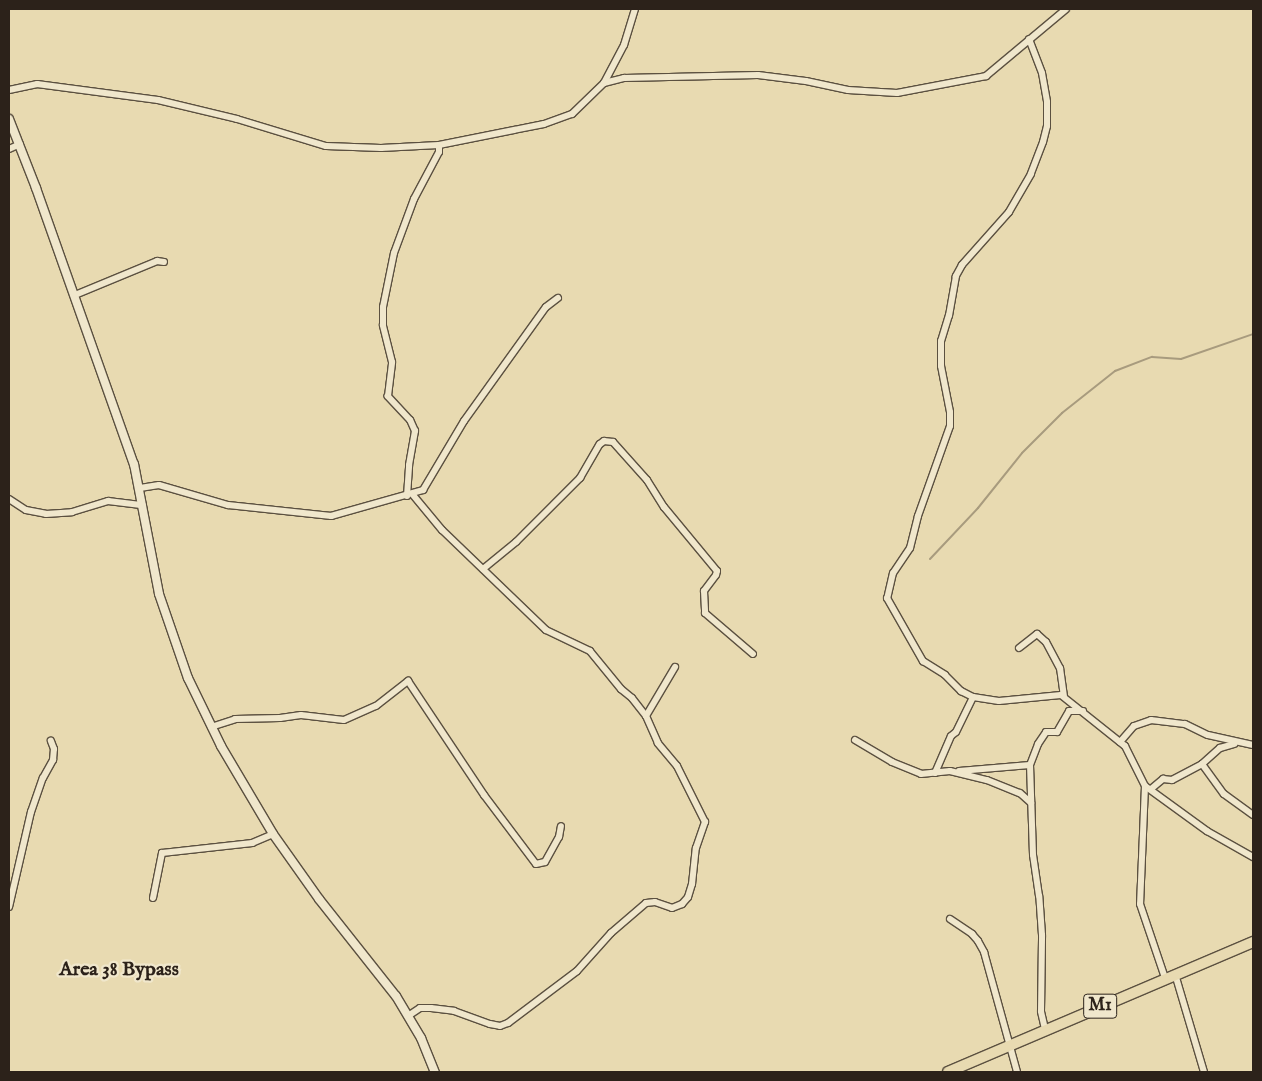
<!DOCTYPE html>
<html>
<head>
<meta charset="utf-8">
<style>
	body { margin:0 }
	#map { position:relative; width:1262px; height:1081px; overflow:hidden; background:#e8dab1; font-family:"IM FELL English",serif }
	div>[style] { position:absolute }
	[style*='--x'] { left:calc(var(--x)*1px); top:calc(var(--y)*1px); width:calc(var(--w)*1px); rotate:calc(var(--a)*1deg) }
	.stream>* { height:2px; margin:-1px; padding:0 1px; transform-origin:1px; border-radius:1px; background:#a89b7e }
	.roads { filter:drop-shadow(1px 0 #5b5040) drop-shadow(-1px 0 #5b5040) drop-shadow(0 1px #5b5040) drop-shadow(0 -1px #5b5040) }
	.minor>* { height:6px; margin:-3px; padding:0 3px; transform-origin:3px; border-radius:3px; background:#f0e7cc }
	.tertiary>* { height:8px; margin:-4px; padding:0 4px; transform-origin:4px; border-radius:4px; background:#f0e7cc }
	.trunk>* { height:10px; margin:-5px; padding:0 5px; transform-origin:5px; border-radius:5px; background:#e8dab1 }
	span { translate:-50% -50%; white-space:nowrap; text-align:center; line-height:1.15; -webkit-text-stroke:4.5px #f0e7cc; paint-order:stroke }
	.shield-label span { padding:1px 4px; background:#f0e7cc; border:1px solid; border-radius:4px; -webkit-text-stroke-width:0 }
	.shield-label { font-size:18px; color:#2c221a; font-weight:700 }
	.neighbourhood-label { font-size:20px; color:#2c221a; font-weight:700 }
	.frame { position:absolute; inset:0; border:10px solid #2c221a; pointer-events:none }
</style>
</head>
<body>
<div id="map">
	<div class="stream">
		<i style="--x:930;--y:559;--w:70;--a:-46.7"></i>
		<i style="--x:978;--y:508;--w:70;--a:-51.3"></i>
		<i style="--x:1022;--y:453;--w:57;--a:-45"></i>
		<i style="--x:1062;--y:413;--w:68;--a:-38.4"></i>
		<i style="--x:1115;--y:371;--w:40;--a:-21"></i>
		<i style="--x:1152;--y:357;--w:29;--a:4"></i>
		<i style="--x:1181;--y:359;--w:76;--a:-19.1"></i>
	</div>
	<div class="roads">
		<div class="minor">
			<i style="--x:1029;--y:39;--w:36;--a:69"></i>
			<i style="--x:1042;--y:73;--w:29;--a:80"></i>
			<i style="--x:1047;--y:102;--w:24;--a:90"></i>
			<i style="--x:1047;--y:126;--w:16;--a:104"></i>
			<i style="--x:1043;--y:142;--w:34;--a:111"></i>
			<i style="--x:1031;--y:174;--w:44;--a:120.1"></i>
			<i style="--x:1009;--y:212;--w:71;--a:131.6"></i>
			<i style="--x:962;--y:265;--w:13;--a:119"></i>
			<i style="--x:956;--y:276;--w:40;--a:100"></i>
			<i style="--x:949;--y:315;--w:27;--a:107"></i>
			<i style="--x:941;--y:341;--w:25;--a:90"></i>
			<i style="--x:941;--y:366;--w:47;--a:78.9"></i>
			<i style="--x:950;--y:412;--w:14;--a:90"></i>
			<i style="--x:950;--y:426;--w:96;--a:109.6"></i>
			<i style="--x:918;--y:516;--w:33;--a:104"></i>
			<i style="--x:910;--y:548;--w:30;--a:124"></i>
			<i style="--x:893;--y:573;--w:26;--a:103"></i>
			<i style="--x:887;--y:598;--w:73;--a:60.3"></i>
			<i style="--x:923;--y:661;--w:26;--a:32"></i>
			<i style="--x:945;--y:675;--w:23;--a:45"></i>
			<i style="--x:961;--y:691;--w:13;--a:27"></i>
			<i style="--x:973;--y:697;--w:26;--a:9"></i>
			<i style="--x:999;--y:701;--w:62;--a:-5.5"></i>
			<i style="--x:1061;--y:695;--w:82;--a:38.6"></i>
			<i style="--x:1125;--y:746;--w:45;--a:63.4"></i>
			<i style="--x:1145;--y:786;--w:118;--a:92.4"></i>
			<i style="--x:1140;--y:904;--w:78;--a:71.3"></i>
			<i style="--x:604;--y:83;--w:21;--a:-14"></i>
			<i style="--x:624;--y:78;--w:134;--a:-1.3"></i>
			<i style="--x:758;--y:75;--w:48;--a:7.1"></i>
			<i style="--x:806;--y:81;--w:43;--a:12.1"></i>
			<i style="--x:848;--y:90;--w:49;--a:3.5"></i>
			<i style="--x:897;--y:93;--w:91;--a:-10.8"></i>
			<i style="--x:986;--y:76;--w:104;--a:-39.9"></i>
			<i style="--x:9;--y:90;--w:29;--a:-12"></i>
			<i style="--x:37;--y:84;--w:122;--a:7.5"></i>
			<i style="--x:158;--y:100;--w:81;--a:13.5"></i>
			<i style="--x:237;--y:119;--w:93;--a:16.9"></i>
			<i style="--x:326;--y:146;--w:55;--a:2.1"></i>
			<i style="--x:381;--y:148;--w:58;--a:-3"></i>
			<i style="--x:439;--y:145;--w:107;--a:-11.3"></i>
			<i style="--x:544;--y:124;--w:30;--a:-20"></i>
			<i style="--x:572;--y:114;--w:45;--a:-44.1"></i>
			<i style="--x:604;--y:83;--w:43;--a:-62.2"></i>
			<i style="--x:624;--y:45;--w:38;--a:-73"></i>
			<i style="--x:9;--y:149;--w:12;--a:-24"></i>
			<i style="--x:75;--y:295;--w:89;--a:-22.5"></i>
			<i style="--x:157;--y:261;--w:7;--a:8"></i>
			<i style="--x:140;--y:488;--w:19;--a:-9"></i>
			<i style="--x:159;--y:485;--w:72;--a:16.2"></i>
			<i style="--x:228;--y:505;--w:104;--a:6.1"></i>
			<i style="--x:331;--y:516;--w:96;--a:-15.8"></i>
			<i style="--x:423;--y:490;--w:80;--a:-59.3"></i>
			<i style="--x:464;--y:421;--w:140;--a:-54.3"></i>
			<i style="--x:546;--y:307;--w:15;--a:-37"></i>
			<i style="--x:407;--y:496;--w:31;--a:-86"></i>
			<i style="--x:409;--y:465;--w:35;--a:-80"></i>
			<i style="--x:415;--y:431;--w:12;--a:-114"></i>
			<i style="--x:410;--y:420;--w:33;--a:-133"></i>
			<i style="--x:388;--y:396;--w:34;--a:-83"></i>
			<i style="--x:392;--y:362;--w:38;--a:-104"></i>
			<i style="--x:383;--y:325;--w:18;--a:-90"></i>
			<i style="--x:383;--y:307;--w:55;--a:-78.5"></i>
			<i style="--x:394;--y:253;--w:58;--a:-69.7"></i>
			<i style="--x:414;--y:199;--w:53;--a:-62"></i>
			<i style="--x:439;--y:152;--w:7;--a:-90"></i>
			<i style="--x:9;--y:499;--w:20;--a:33"></i>
			<i style="--x:26;--y:510;--w:20;--a:11"></i>
			<i style="--x:46;--y:514;--w:26;--a:-4"></i>
			<i style="--x:72;--y:512;--w:38;--a:-17"></i>
			<i style="--x:108;--y:501;--w:35;--a:7"></i>
			<i style="--x:483;--y:569;--w:43;--a:-39.3"></i>
			<i style="--x:516;--y:542;--w:91;--a:-45"></i>
			<i style="--x:580;--y:478;--w:39;--a:-60"></i>
			<i style="--x:600;--y:444;--w:5;--a:-37"></i>
			<i style="--x:604;--y:441;--w:9;--a:6"></i>
			<i style="--x:613;--y:442;--w:51;--a:48.2"></i>
			<i style="--x:647;--y:480;--w:32;--a:58"></i>
			<i style="--x:664;--y:507;--w:83;--a:50.4"></i>
			<i style="--x:717;--y:571;--w:4;--a:104"></i>
			<i style="--x:716;--y:575;--w:20;--a:127"></i>
			<i style="--x:704;--y:591;--w:22;--a:87"></i>
			<i style="--x:705;--y:613;--w:63;--a:40.5"></i>
			<i style="--x:1019;--y:648;--w:23;--a:-38"></i>
			<i style="--x:1037;--y:634;--w:12;--a:42"></i>
			<i style="--x:1046;--y:642;--w:30;--a:62"></i>
			<i style="--x:1060;--y:668;--w:28;--a:82"></i>
			<i style="--x:646;--y:716;--w:57;--a:-59.4"></i>
			<i style="--x:211;--y:727;--w:25;--a:-18"></i>
			<i style="--x:235;--y:719;--w:45;--a:-1.3"></i>
			<i style="--x:280;--y:718;--w:21;--a:-8"></i>
			<i style="--x:301;--y:715;--w:43;--a:6.6"></i>
			<i style="--x:344;--y:720;--w:35;--a:-24"></i>
			<i style="--x:376;--y:706;--w:41;--a:-38"></i>
			<i style="--x:408;--y:681;--w:137;--a:56.3"></i>
			<i style="--x:484;--y:795;--w:86;--a:53"></i>
			<i style="--x:536;--y:864;--w:9;--a:-13"></i>
			<i style="--x:545;--y:862;--w:29;--a:-61"></i>
			<i style="--x:559;--y:837;--w:11;--a:-80"></i>
			<i style="--x:855;--y:740;--w:43;--a:30.7"></i>
			<i style="--x:892;--y:762;--w:31;--a:22"></i>
			<i style="--x:921;--y:774;--w:29;--a:-6"></i>
			<i style="--x:950;--y:771;--w:38;--a:14"></i>
			<i style="--x:987;--y:780;--w:35;--a:22"></i>
			<i style="--x:1020;--y:793;--w:15;--a:42"></i>
			<i style="--x:1120;--y:742;--w:21;--a:-49"></i>
			<i style="--x:1134;--y:726;--w:18;--a:-19"></i>
			<i style="--x:1151;--y:720;--w:34;--a:7"></i>
			<i style="--x:1185;--y:724;--w:25;--a:26"></i>
			<i style="--x:1208;--y:735;--w:46;--a:12.5"></i>
			<i style="--x:1202;--y:764;--w:37;--a:54"></i>
			<i style="--x:1224;--y:794;--w:36;--a:36"></i>
			<i style="--x:959;--y:771;--w:71;--a:-4.8"></i>
			<i style="--x:935;--y:773;--w:40;--a:-66.6"></i>
			<i style="--x:951;--y:736;--w:6;--a:-39"></i>
			<i style="--x:956;--y:732;--w:39;--a:-64"></i>
			<i style="--x:1145;--y:786;--w:77;--a:36"></i>
			<i style="--x:1207;--y:831;--w:53;--a:29.5"></i>
			<i style="--x:1151;--y:789;--w:16;--a:-40"></i>
			<i style="--x:1163;--y:779;--w:9;--a:6"></i>
			<i style="--x:1172;--y:780;--w:34;--a:-28"></i>
			<i style="--x:1202;--y:764;--w:24;--a:-42"></i>
			<i style="--x:1220;--y:748;--w:15;--a:-16"></i>
			<i style="--x:153;--y:898;--w:46;--a:-78.7"></i>
			<i style="--x:162;--y:853;--w:91;--a:-6.3"></i>
			<i style="--x:252;--y:843;--w:23;--a:-23"></i>
			<i style="--x:9;--y:907;--w:98;--a:-77"></i>
			<i style="--x:31;--y:812;--w:36;--a:-71"></i>
			<i style="--x:43;--y:778;--w:21;--a:-61"></i>
			<i style="--x:53;--y:760;--w:11;--a:-85"></i>
			<i style="--x:54;--y:749;--w:9;--a:-111"></i>
			<i style="--x:950;--y:919;--w:27;--a:34"></i>
			<i style="--x:972;--y:934;--w:9;--a:49"></i>
			<i style="--x:978;--y:941;--w:13;--a:61"></i>
			<i style="--x:984;--y:952;--w:124;--a:74.6"></i>
			<i style="--x:1175;--y:974;--w:102;--a:73.5"></i>
			<i style="--x:408;--y:1016;--w:14;--a:-34"></i>
			<i style="--x:420;--y:1008;--w:11;--a:0"></i>
			<i style="--x:431;--y:1008;--w:23;--a:7"></i>
			<i style="--x:454;--y:1011;--w:38;--a:20"></i>
			<i style="--x:490;--y:1024;--w:10;--a:11"></i>
			<i style="--x:500;--y:1026;--w:9;--a:-21"></i>
			<i style="--x:508;--y:1023;--w:86;--a:-37"></i>
			<i style="--x:577;--y:971;--w:51;--a:-48.2"></i>
			<i style="--x:611;--y:933;--w:46;--a:-40.6"></i>
			<i style="--x:646;--y:903;--w:9;--a:-6"></i>
			<i style="--x:655;--y:902;--w:18;--a:19"></i>
			<i style="--x:672;--y:908;--w:11;--a:-22"></i>
			<i style="--x:682;--y:904;--w:9;--a:-49"></i>
			<i style="--x:688;--y:897;--w:14;--a:-73"></i>
			<i style="--x:692;--y:884;--w:36;--a:-84"></i>
			<i style="--x:696;--y:848;--w:28;--a:-71"></i>
			<i style="--x:705;--y:822;--w:63;--a:-116.6"></i>
			<i style="--x:677;--y:766;--w:30;--a:-130"></i>
			<i style="--x:658;--y:743;--w:30;--a:-114"></i>
			<i style="--x:646;--y:716;--w:23;--a:-128"></i>
			<i style="--x:632;--y:698;--w:14;--a:-141"></i>
			<i style="--x:621;--y:689;--w:49;--a:-129.2"></i>
			<i style="--x:590;--y:651;--w:49;--a:-154.5"></i>
			<i style="--x:546;--y:630;--w:144;--a:-136.1"></i>
			<i style="--x:442;--y:530;--w:45;--a:-129.6"></i>
			<i style="--x:1045;--y:1029;--w:18;--a:-103"></i>
			<i style="--x:1041;--y:1011;--w:76;--a:-89.2"></i>
			<i style="--x:1042;--y:935;--w:39;--a:-94"></i>
			<i style="--x:1039;--y:896;--w:41;--a:-98.3"></i>
			<i style="--x:1033;--y:855;--w:90;--a:-91.9"></i>
			<i style="--x:1030;--y:765;--w:22;--a:-69"></i>
			<i style="--x:1038;--y:744;--w:14;--a:-56"></i>
			<i style="--x:1046;--y:732;--w:11;--a:0"></i>
			<i style="--x:1057;--y:732;--w:24;--a:-60"></i>
			<i style="--x:1069;--y:711;--w:14;--a:0"></i>
		</div>
		<div class="tertiary">
			<i style="--x:9;--y:119;--w:74;--a:68.6"></i>
			<i style="--x:36;--y:188;--w:293;--a:70.5"></i>
			<i style="--x:134;--y:464;--w:132;--a:79.1"></i>
			<i style="--x:159;--y:594;--w:89;--a:71"></i>
			<i style="--x:188;--y:678;--w:76;--a:64.1"></i>
			<i style="--x:221;--y:746;--w:102;--a:59.4"></i>
			<i style="--x:273;--y:834;--w:80;--a:54.7"></i>
			<i style="--x:319;--y:899;--w:124;--a:51.6"></i>
			<i style="--x:396;--y:996;--w:49;--a:59.2"></i>
			<i style="--x:421;--y:1038;--w:37;--a:68"></i>
		</div>
		<div class="trunk">
			<i style="--x:948;--y:1072;--w:332;--a:-23.1"></i>
		</div>
	</div>
	<div class="shield-label">
		<span style="left:1100px;top:1006px">M1</span>
	</div>
	<div class="neighbourhood-label">
		<span style="left:119px;top:969px">Area 38 Bypass</span>
	</div>
	<div class="frame"></div>
</div>
</body>
</html>
